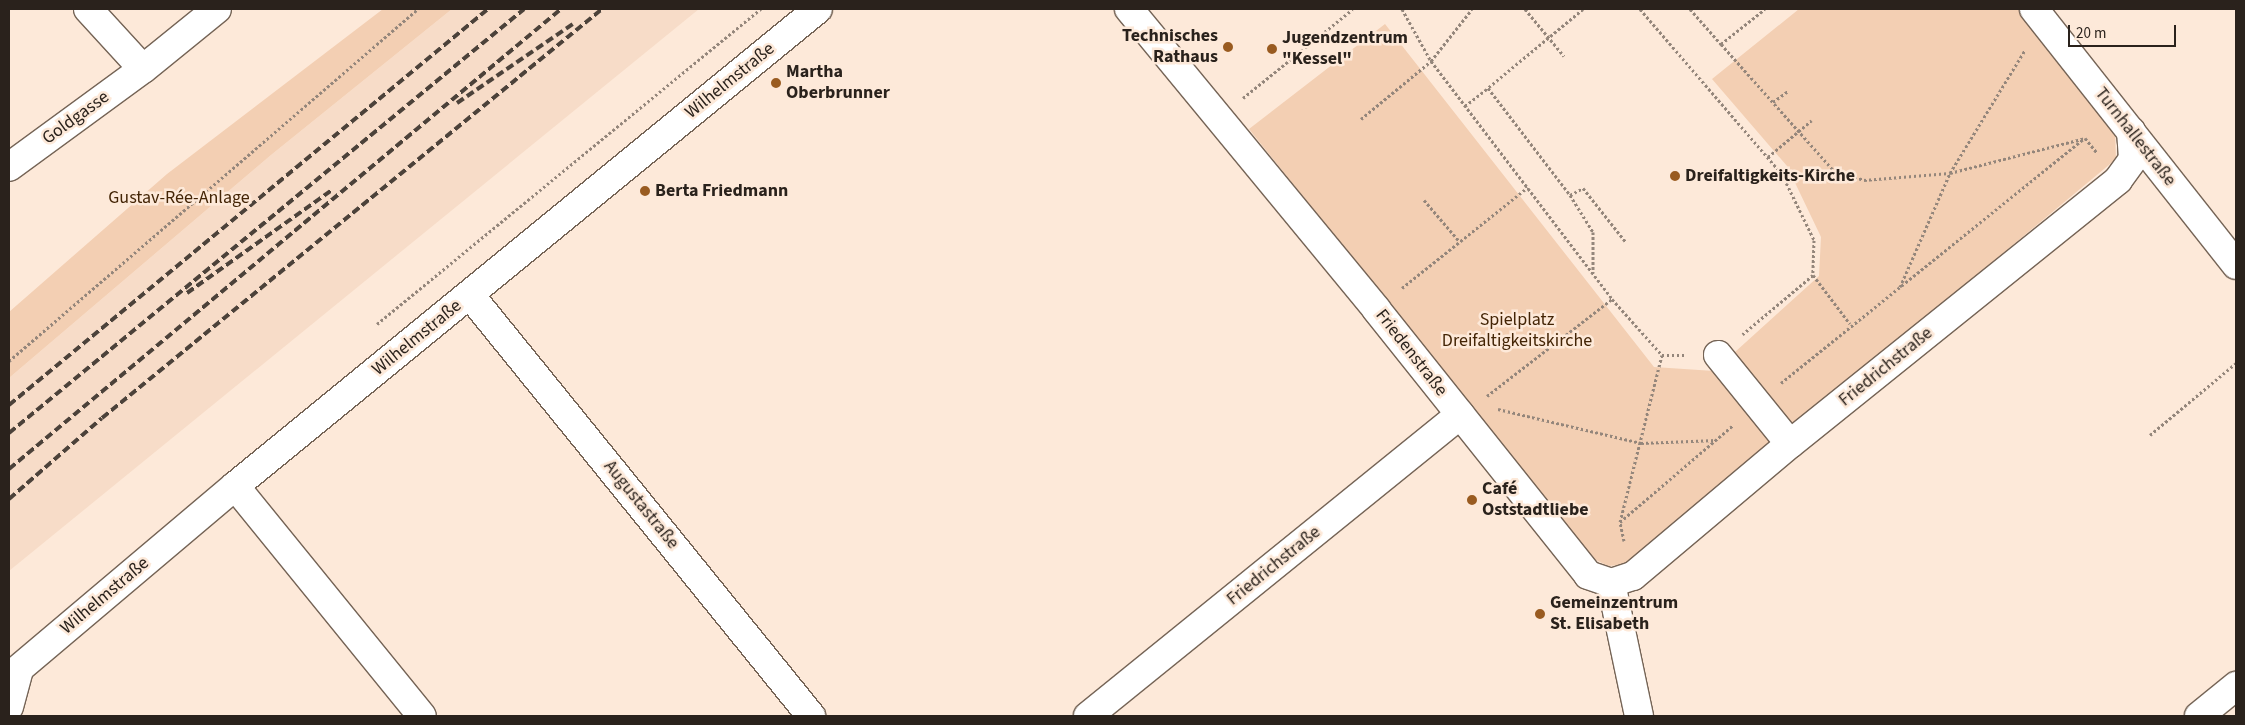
<!DOCTYPE html>
<html>
<head>
<meta charset="utf-8">
<style>
	body { margin:0 }
	#map { position:relative; width:2245px; height:725px; overflow:hidden; background:#fde9d9; font-family:"Source Sans 3",sans-serif }
	div>[style] { position:absolute }
	[style*='--x'] { left:calc(var(--x)*1px); top:calc(var(--y)*1px); width:calc(var(--w)*1px); rotate:calc(var(--a)*1deg) }
	.built>* { inset:0; background:#f7dcc8 }
	.green>* { inset:0; background:#f3cfb3 }
	.path>* { height:3px; margin-top:-1.5px; transform-origin:0; background:repeating-linear-gradient(90deg,#94867b 0 2.5px,transparent 0 5px) }
	.roads { filter:drop-shadow(1px 0 #756456) drop-shadow(-1px 0 #756456) drop-shadow(0 1px #756456) drop-shadow(0 -1px #756456) }
	.minor>* { height:28px; margin:-14px; padding:0 14px; transform-origin:14px; border-radius:14px; background:#fff }
	.rail>* { height:4px; margin-top:-2px; transform-origin:0; background:repeating-linear-gradient(90deg,#4c423a 0 8px,transparent 0 12px) }
	.dots>* { width:14px; height:14px; translate:-50% -50%; box-sizing:border-box; border:2px solid #fde9d9; border-radius:50% }
	span { translate:-50% -50%; white-space:nowrap; text-align:center; line-height:1.15; -webkit-text-stroke:5px #fde9d9; paint-order:stroke }
	.poi-label { font-size:18px; color:#2a221c; font-weight:700 }
	.right { translate:-100% -50%; text-align:right }
	.left { translate:0 -50%; text-align:left }
	.street-label { font-size:18px; color:#2a221c }
	.park-label { font-size:18px; color:#432405 }
	.frame { position:absolute; inset:0; border:10px solid #2a221c; pointer-events:none }
	.scale { position:absolute; left:2068px; top:25px; width:108px; height:22px; box-sizing:border-box; border:2px solid #2a221c; border-top:0; padding-left:6px; font-size:15px; line-height:18px; white-space:nowrap; color:#2a221c; -webkit-text-stroke:4px #fde9d9; paint-order:stroke }
</style>
</head>
<body>
<div id="map">
	<div class="built">
		<i style="clip-path:polygon(452px 9px,699px 9px,9px 571px,9px 378px,271px 155px)"></i>
	</div>
	<div class="green">
		<i style="clip-path:polygon(383px 9px,452px 9px,271px 155px,9px 378px,9px 312px,167px 174px)"></i>
		<i style="clip-path:polygon(1799px 9px,2021px 9px,2115px 131px,2116px 159px,1630px 564px,1608px 566px,1592px 558px,1249px 129px,1385px 24px,1654px 367px,1714px 371px,1819px 276px,1821px 237px,1787px 166px,1712px 79px)"></i>
	</div>
	<div class="path">
		<i style="--x:1402;--y:9;--w:60;--a:60.9"></i>
		<i style="--x:1431;--y:61;--w:299;--a:52.7"></i>
		<i style="--x:1612;--y:299;--w:75;--a:48.2"></i>
		<i style="--x:1662;--y:355;--w:23;--a:0"></i>
		<i style="--x:1525;--y:9;--w:61;--a:50.3"></i>
		<i style="--x:1583;--y:9;--w:124;--a:140.3"></i>
		<i style="--x:1488;--y:88;--w:135;--a:52.5"></i>
		<i style="--x:1570;--y:195;--w:15;--a:-28"></i>
		<i style="--x:1583;--y:188;--w:68;--a:51.6"></i>
		<i style="--x:1640;--y:9;--w:218;--a:49.3"></i>
		<i style="--x:1782;--y:174;--w:73;--a:64.1"></i>
		<i style="--x:1814;--y:240;--w:35;--a:92"></i>
		<i style="--x:1813;--y:275;--w:92;--a:139.9"></i>
		<i style="--x:1690;--y:9;--w:47;--a:48.5"></i>
		<i style="--x:1721;--y:44;--w:56;--a:-38.5"></i>
		<i style="--x:1721;--y:44;--w:171;--a:48.3"></i>
		<i style="--x:1835;--y:172;--w:30;--a:15"></i>
		<i style="--x:1864;--y:180;--w:86;--a:-4.7"></i>
		<i style="--x:1950;--y:173;--w:139;--a:-14.5"></i>
		<i style="--x:2085;--y:138;--w:19;--a:51"></i>
		<i style="--x:1243;--y:98;--w:141;--a:-39"></i>
		<i style="--x:1773;--y:102;--w:19;--a:-36"></i>
		<i style="--x:1465;--y:106;--w:29;--a:-38"></i>
		<i style="--x:1361;--y:119;--w:91;--a:-39.6"></i>
		<i style="--x:1431;--y:61;--w:66;--a:-51.7"></i>
		<i style="--x:1768;--y:157;--w:57;--a:-40.1"></i>
		<i style="--x:1570;--y:195;--w:44;--a:58.1"></i>
		<i style="--x:1593;--y:232;--w:41;--a:90"></i>
		<i style="--x:1424;--y:200;--w:55;--a:49.4"></i>
		<i style="--x:1813;--y:275;--w:61;--a:52.9"></i>
		<i style="--x:1900;--y:287;--w:124;--a:-66.3"></i>
		<i style="--x:1950;--y:173;--w:144;--a:-58.6"></i>
		<i style="--x:1402;--y:288;--w:161;--a:-38.7"></i>
		<i style="--x:377;--y:324;--w:497;--a:-39.4"></i>
		<i style="--x:9;--y:361;--w:540;--a:-40.72"></i>
		<i style="--x:1781;--y:383;--w:390;--a:-38.9"></i>
		<i style="--x:1487;--y:396;--w:158;--a:-37.8"></i>
		<i style="--x:1498;--y:409;--w:147;--a:13.4"></i>
		<i style="--x:1641;--y:443;--w:75;--a:-2.3"></i>
		<i style="--x:2150;--y:435;--w:112;--a:-39.9"></i>
		<i style="--x:1620;--y:522;--w:149;--a:-40.6"></i>
		<i style="--x:1624;--y:541;--w:19;--a:-102"></i>
		<i style="--x:1620;--y:522;--w:172;--a:-75.9"></i>
	</div>
	<div class="roads">
		<div class="minor">
			<i style="--x:88;--y:9;--w:81;--a:47.5"></i>
			<i style="--x:1129;--y:9;--w:389;--a:50.5"></i>
			<i style="--x:1376;--y:309;--w:340;--a:51.4"></i>
			<i style="--x:1588;--y:575;--w:24;--a:19"></i>
			<i style="--x:2034;--y:9;--w:326;--a:51.7"></i>
			<i style="--x:9;--y:167;--w:166;--a:-36.2"></i>
			<i style="--x:143;--y:69;--w:95;--a:-39"></i>
			<i style="--x:470;--y:295;--w:542;--a:50.99"></i>
			<i style="--x:1718;--y:355;--w:114;--a:51"></i>
			<i style="--x:235;--y:486;--w:296;--a:50.9"></i>
			<i style="--x:1611;--y:583;--w:23;--a:-18"></i>
			<i style="--x:1633;--y:576;--w:205;--a:-40.1"></i>
			<i style="--x:1790;--y:444;--w:421;--a:-38.8"></i>
			<i style="--x:2118;--y:180;--w:26;--a:-54"></i>
			<i style="--x:2133;--y:159;--w:28;--a:-94"></i>
			<i style="--x:1611;--y:583;--w:136;--a:78.1"></i>
			<i style="--x:9;--y:677;--w:296;--a:-40.2"></i>
			<i style="--x:235;--y:486;--w:753;--a:-39.29"></i>
			<i style="--x:9;--y:707;--w:39;--a:-75"></i>
			<i style="--x:1088;--y:716;--w:479;--a:-39"></i>
			<i style="--x:2199;--y:716;--w:48;--a:-39"></i>
		</div>
	</div>
	<div class="rail">
		<i style="--x:457;--y:103;--w:140;--a:-34.3"></i>
		<i style="--x:187;--y:293;--w:178;--a:-35.4"></i>
		<i style="--x:9;--y:405;--w:621;--a:-39.58"></i>
		<i style="--x:9;--y:433;--w:667;--a:-39.46"></i>
		<i style="--x:9;--y:469;--w:719;--a:-39.81"></i>
		<i style="--x:9;--y:499;--w:123;--a:-41.1"></i>
		<i style="--x:102;--y:418;--w:646;--a:-39.28"></i>
	</div>
	<div class="dots">
		<i style="left:1228px;top:47px;background:#995b20"></i>
		<i style="left:1272px;top:49px;background:#995b20"></i>
		<i style="left:776px;top:83px;background:#995b20"></i>
		<i style="left:1675px;top:176px;background:#995b20"></i>
		<i style="left:645px;top:191px;background:#995b20"></i>
		<i style="left:1472px;top:500px;background:#995b20"></i>
		<i style="left:1540px;top:614px;background:#995b20"></i>
	</div>
	<div class="poi-label">
		<span class="right" style="left:1218px;top:47px">Technisches<br>Rathaus</span>
		<span class="left" style="left:1282px;top:49px">Jugendzentrum<br>"Kessel"</span>
		<span class="left" style="left:786px;top:83px">Martha<br>Oberbrunner</span>
		<span class="left" style="left:1685px;top:176px">Dreifaltigkeits-Kirche</span>
		<span class="left" style="left:655px;top:191px">Berta Friedmann</span>
		<span class="left" style="left:1482px;top:500px">Café<br>Oststadtliebe</span>
		<span class="left" style="left:1550px;top:614px">Gemeinzentrum<br>St. Elisabeth</span>
	</div>
	<div class="street-label">
		<span style="left:730px;top:81px;rotate:-39deg">Wilhelmstraße</span>
		<span style="left:76px;top:118px;rotate:-36deg">Goldgasse</span>
		<span style="left:2135px;top:137px;rotate:52deg">Turnhallestraße</span>
		<span style="left:417px;top:338px;rotate:-39deg">Wilhelmstraße</span>
		<span style="left:1411px;top:353px;rotate:52deg">Friedenstraße</span>
		<span style="left:1886px;top:367px;rotate:-39deg">Friedrichstraße</span>
		<span style="left:641px;top:505px;rotate:51deg">Augustastraße</span>
		<span style="left:1274px;top:566px;rotate:-39deg">Friedrichstraße</span>
		<span style="left:105px;top:596px;rotate:-40deg">Wilhelmstraße</span>
	</div>
	<div class="park-label">
		<span style="left:179px;top:198px">Gustav-Rée-Anlage</span>
		<span style="left:1517px;top:331px">Spielplatz<br>Dreifaltigkeitskirche</span>
	</div>
	<div class="frame"></div>
	<div class="scale">20 m</div>
</div>
</body>
</html>
